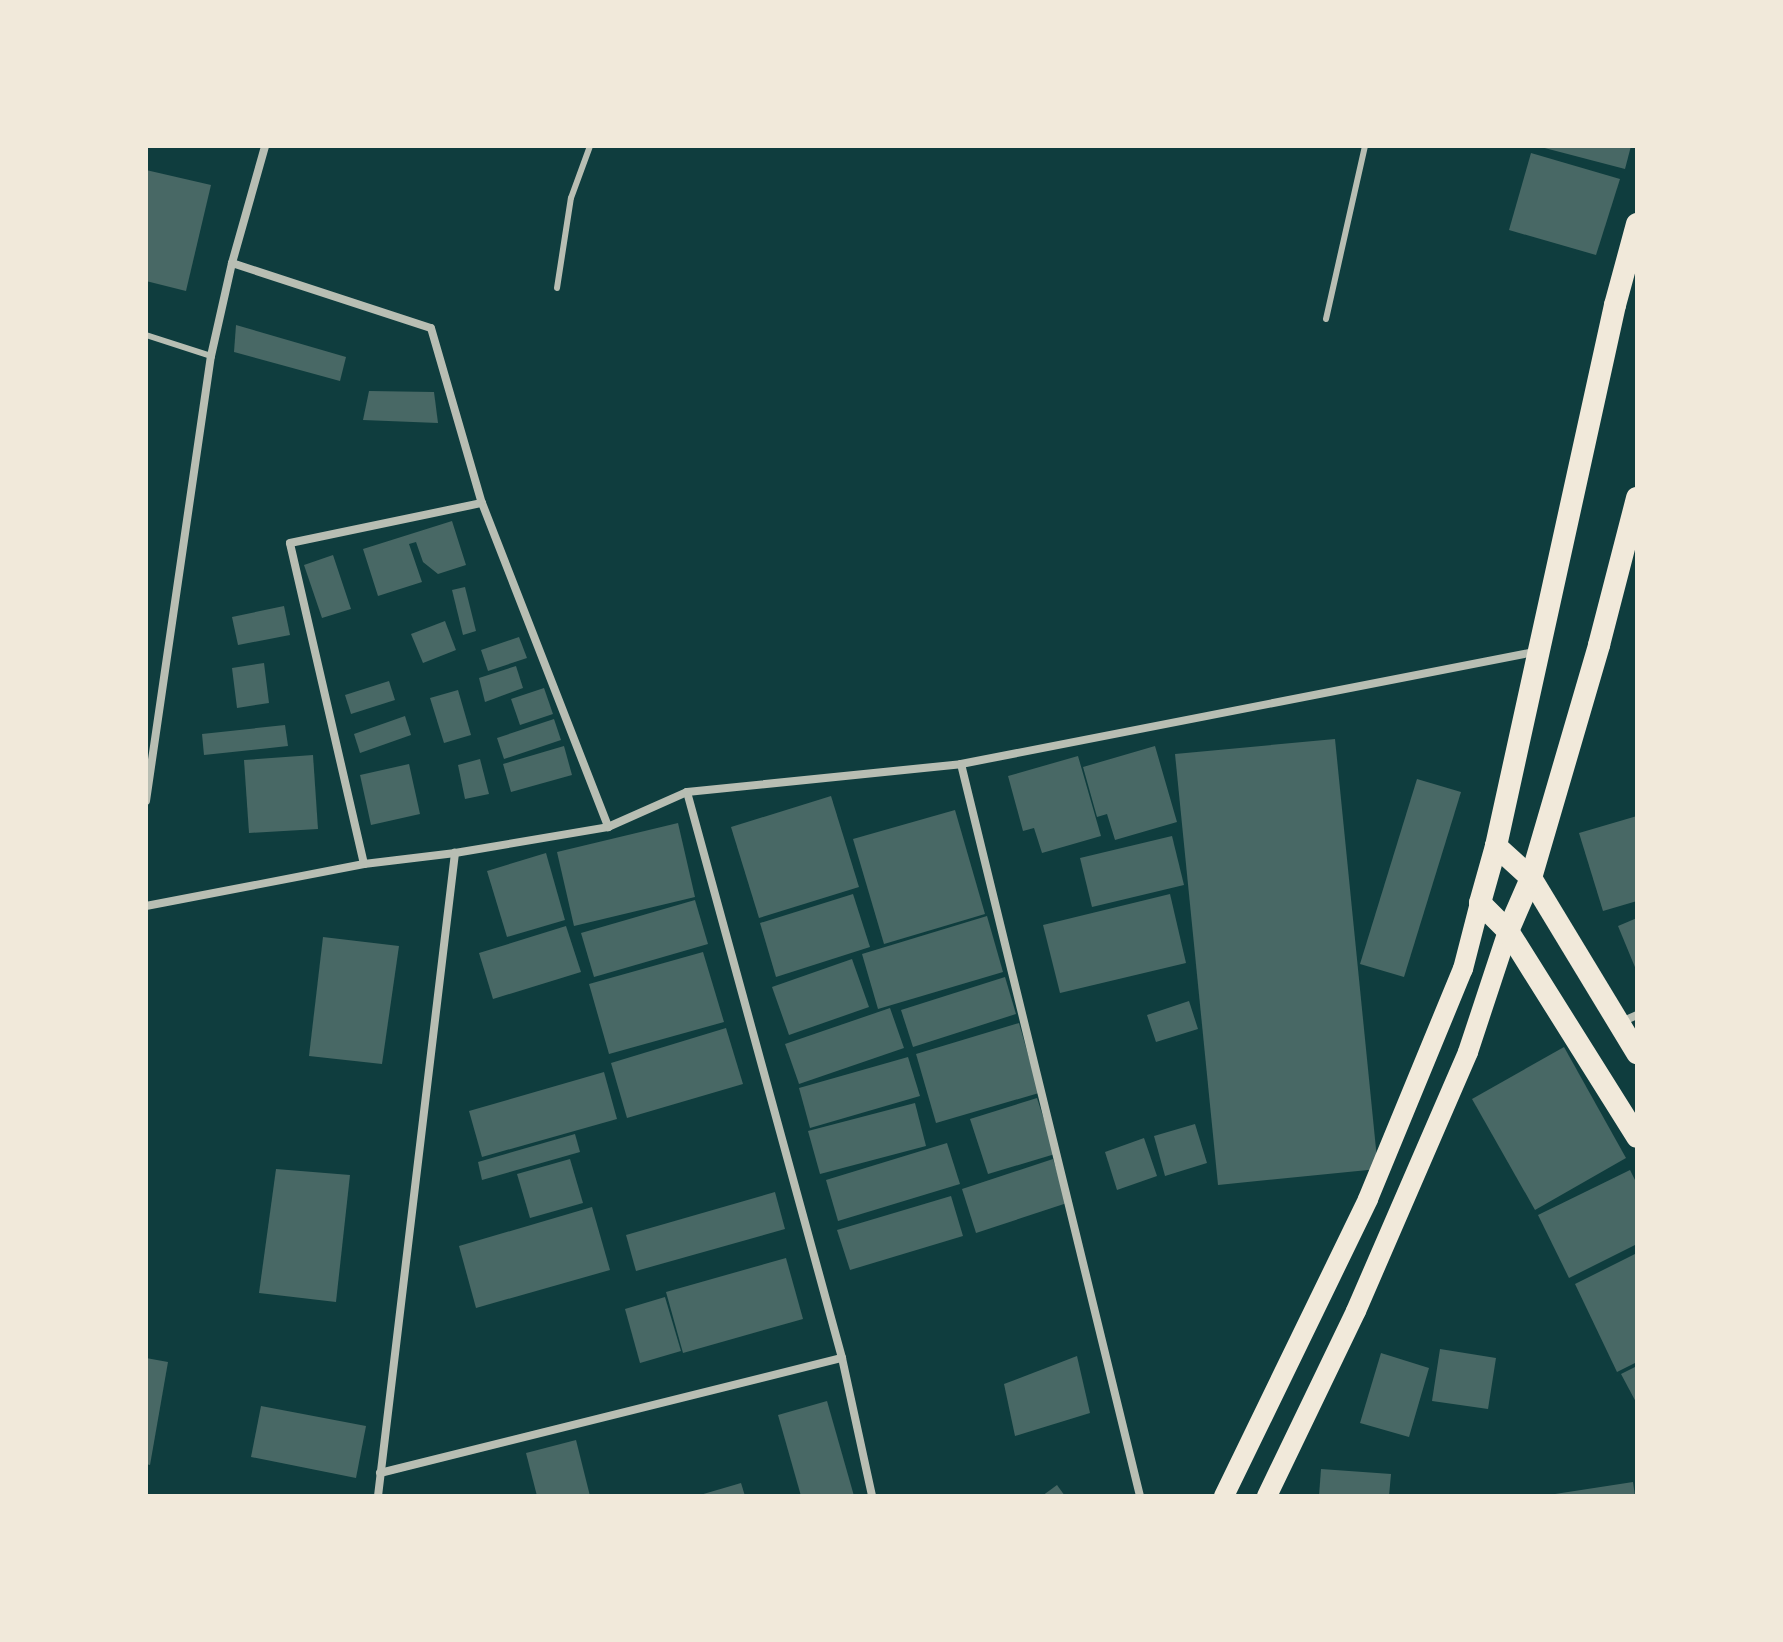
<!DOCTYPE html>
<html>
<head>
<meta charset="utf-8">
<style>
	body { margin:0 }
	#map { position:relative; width:1783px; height:1642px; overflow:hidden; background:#0f3d3e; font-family:Overpass,sans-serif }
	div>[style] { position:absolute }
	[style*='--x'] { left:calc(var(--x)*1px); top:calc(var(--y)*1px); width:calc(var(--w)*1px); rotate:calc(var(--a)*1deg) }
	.building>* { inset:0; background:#486865 }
	.service>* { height:6px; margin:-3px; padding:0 3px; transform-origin:3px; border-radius:3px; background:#b8beb3 }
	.minor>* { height:8px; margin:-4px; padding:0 4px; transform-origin:4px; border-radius:4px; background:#b8beb3 }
	.primary>* { height:20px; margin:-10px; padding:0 10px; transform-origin:10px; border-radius:10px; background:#f1e9da }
	.trunk>* { height:22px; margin:-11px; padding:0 11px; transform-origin:11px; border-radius:11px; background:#f1e9da }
	span { translate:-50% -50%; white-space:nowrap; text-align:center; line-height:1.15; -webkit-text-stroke:8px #f1e9da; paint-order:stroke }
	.frame { position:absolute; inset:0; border:148px solid #f1e9da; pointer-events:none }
</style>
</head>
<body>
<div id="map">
	<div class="building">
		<i style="clip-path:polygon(1537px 146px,1631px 146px,1625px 169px)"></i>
		<i style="clip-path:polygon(1531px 153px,1620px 179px,1596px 255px,1509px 230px)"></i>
		<i style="clip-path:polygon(146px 170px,211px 185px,186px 291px,146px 281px)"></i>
		<i style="clip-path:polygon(236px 325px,346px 357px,340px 381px,234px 352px)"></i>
		<i style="clip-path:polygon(369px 391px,434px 392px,438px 423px,363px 420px)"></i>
		<i style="clip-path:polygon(452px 521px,466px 565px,438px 574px,423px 562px,416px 542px,409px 544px,422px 582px,378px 596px,363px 549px)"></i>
		<i style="clip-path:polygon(333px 555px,351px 609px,322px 618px,304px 565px)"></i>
		<i style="clip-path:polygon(465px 587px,476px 631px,463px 635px,452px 590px)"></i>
		<i style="clip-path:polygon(284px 606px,290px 635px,238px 645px,232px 617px)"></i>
		<i style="clip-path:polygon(445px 621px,456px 650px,423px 663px,411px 634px)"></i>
		<i style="clip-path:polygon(519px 637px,527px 658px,488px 671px,481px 650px)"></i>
		<i style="clip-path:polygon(264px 663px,269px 703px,237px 708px,232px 668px)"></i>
		<i style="clip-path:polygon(516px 666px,523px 688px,485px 702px,479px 678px)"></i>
		<i style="clip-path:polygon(389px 681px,395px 700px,351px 714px,345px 695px)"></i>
		<i style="clip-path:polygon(544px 688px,553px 714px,520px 725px,511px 699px)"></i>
		<i style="clip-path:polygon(458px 690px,471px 735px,444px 743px,430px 698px)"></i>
		<i style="clip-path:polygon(405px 716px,411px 735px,360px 753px,354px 734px)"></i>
		<i style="clip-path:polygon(554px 719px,561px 740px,504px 759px,497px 738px)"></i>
		<i style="clip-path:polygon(285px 725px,288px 746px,204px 755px,202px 734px)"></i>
		<i style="clip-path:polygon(1335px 739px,1378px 1169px,1218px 1185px,1175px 754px)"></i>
		<i style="clip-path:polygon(564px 746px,572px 775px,511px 792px,503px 764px)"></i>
		<i style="clip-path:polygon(1155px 746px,1177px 822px,1115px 840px,1107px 814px,1097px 817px,1083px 767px)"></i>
		<i style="clip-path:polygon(313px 755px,318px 829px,249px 833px,244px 760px)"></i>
		<i style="clip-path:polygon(1078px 756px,1101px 836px,1042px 853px,1034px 828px,1023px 831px,1008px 776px)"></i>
		<i style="clip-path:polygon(480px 759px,489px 794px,465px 799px,458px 765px)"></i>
		<i style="clip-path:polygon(409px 764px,420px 814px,371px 825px,360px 775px)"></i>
		<i style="clip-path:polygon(1417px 779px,1461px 792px,1404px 977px,1360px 964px)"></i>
		<i style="clip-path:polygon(831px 796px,859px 887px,759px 918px,731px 827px)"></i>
		<i style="clip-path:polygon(955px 810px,985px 914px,884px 944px,853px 839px)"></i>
		<i style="clip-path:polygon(1637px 816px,1637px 901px,1603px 911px,1579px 833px)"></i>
		<i style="clip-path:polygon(678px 823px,695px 897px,574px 926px,557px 852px)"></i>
		<i style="clip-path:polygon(1172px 836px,1184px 885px,1092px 907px,1080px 858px)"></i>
		<i style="clip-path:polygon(546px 853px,565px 920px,507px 937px,487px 871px)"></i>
		<i style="clip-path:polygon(853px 894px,870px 947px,776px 977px,760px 923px)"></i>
		<i style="clip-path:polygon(1170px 894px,1186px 963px,1060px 993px,1043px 925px)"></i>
		<i style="clip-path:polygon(695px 900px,708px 944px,594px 977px,581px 933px)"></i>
		<i style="clip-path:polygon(987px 916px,1003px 972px,878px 1009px,862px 954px)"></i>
		<i style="clip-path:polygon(1637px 918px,1637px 972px,1618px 926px)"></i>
		<i style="clip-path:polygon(566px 926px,581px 972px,493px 999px,479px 953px)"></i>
		<i style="clip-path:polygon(323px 937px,399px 946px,382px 1064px,309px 1056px)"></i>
		<i style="clip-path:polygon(703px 952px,724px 1022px,609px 1054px,589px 984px)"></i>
		<i style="clip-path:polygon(852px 959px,869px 1007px,789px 1035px,772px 987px)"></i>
		<i style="clip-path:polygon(1005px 977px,1016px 1014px,913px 1047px,901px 1010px)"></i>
		<i style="clip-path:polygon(1189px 1001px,1198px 1029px,1156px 1042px,1147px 1015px)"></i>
		<i style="clip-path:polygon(890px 1008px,904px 1048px,799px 1084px,785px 1044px)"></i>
		<i style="clip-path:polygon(1019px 1023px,1039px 1093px,936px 1123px,916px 1054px)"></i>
		<i style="clip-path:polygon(726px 1028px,743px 1084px,627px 1118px,611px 1063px)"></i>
		<i style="clip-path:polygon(1564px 1047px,1626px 1158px,1535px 1210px,1472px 1099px)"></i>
		<i style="clip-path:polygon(908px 1057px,920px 1096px,810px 1128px,799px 1088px)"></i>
		<i style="clip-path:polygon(604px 1072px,617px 1119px,482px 1157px,469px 1111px)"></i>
		<i style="clip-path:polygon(1037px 1098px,1055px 1154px,988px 1174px,970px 1119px)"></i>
		<i style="clip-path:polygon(915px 1103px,926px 1146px,820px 1174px,808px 1131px)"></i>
		<i style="clip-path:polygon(1195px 1124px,1207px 1163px,1165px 1176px,1154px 1136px)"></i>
		<i style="clip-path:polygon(575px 1134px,580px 1152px,482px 1180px,478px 1162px)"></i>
		<i style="clip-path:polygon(1144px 1138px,1157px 1176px,1117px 1190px,1105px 1152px)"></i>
		<i style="clip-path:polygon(947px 1143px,960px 1184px,838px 1221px,826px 1180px)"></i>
		<i style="clip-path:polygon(570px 1159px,583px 1203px,530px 1218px,517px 1174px)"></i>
		<i style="clip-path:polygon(1053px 1159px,1067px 1203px,976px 1233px,962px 1189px)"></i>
		<i style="clip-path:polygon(276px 1169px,350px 1175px,336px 1302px,259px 1293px)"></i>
		<i style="clip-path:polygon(1630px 1170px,1637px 1184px,1637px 1244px,1569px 1278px,1538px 1215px)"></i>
		<i style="clip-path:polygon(775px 1192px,785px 1229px,636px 1271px,626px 1235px)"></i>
		<i style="clip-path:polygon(951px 1196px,963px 1236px,850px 1270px,837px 1230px)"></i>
		<i style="clip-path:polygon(592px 1207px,610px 1270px,476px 1308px,459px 1246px)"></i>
		<i style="clip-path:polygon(1637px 1253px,1637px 1362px,1617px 1372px,1575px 1284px)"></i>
		<i style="clip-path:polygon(786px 1258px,803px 1319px,683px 1353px,666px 1292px)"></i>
		<i style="clip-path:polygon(665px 1297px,681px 1351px,640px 1363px,625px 1309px)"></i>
		<i style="clip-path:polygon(1440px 1349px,1496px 1358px,1488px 1409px,1432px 1401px)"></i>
		<i style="clip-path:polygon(1381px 1353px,1429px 1368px,1409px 1437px,1360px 1423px)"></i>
		<i style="clip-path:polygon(1077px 1356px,1090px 1413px,1015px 1436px,1004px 1384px)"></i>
		<i style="clip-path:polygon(146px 1358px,168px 1362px,150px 1465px,146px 1464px)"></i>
		<i style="clip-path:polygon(1637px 1366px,1637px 1404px,1621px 1374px)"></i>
		<i style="clip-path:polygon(827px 1401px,854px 1496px,801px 1496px,778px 1415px)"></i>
		<i style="clip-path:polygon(261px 1406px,366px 1426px,356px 1478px,251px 1457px)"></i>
		<i style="clip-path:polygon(576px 1440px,590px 1496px,537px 1496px,526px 1453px)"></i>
		<i style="clip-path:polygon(1321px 1469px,1391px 1474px,1389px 1496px,1319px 1496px)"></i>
		<i style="clip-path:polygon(1633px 1482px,1635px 1496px,1555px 1496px,1555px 1494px)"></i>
		<i style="clip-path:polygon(741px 1483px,745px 1496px,700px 1496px,700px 1495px)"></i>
		<i style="clip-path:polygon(1057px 1485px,1065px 1496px,1042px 1496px)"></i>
	</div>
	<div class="service">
		<i style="--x:557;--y:288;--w:91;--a:-81.2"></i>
		<i style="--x:571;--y:198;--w:55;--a:-69.9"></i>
		<i style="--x:1326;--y:319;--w:177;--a:-77.3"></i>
		<i style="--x:146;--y:335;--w:68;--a:17.9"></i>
	</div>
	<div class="minor">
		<i style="--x:232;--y:263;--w:209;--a:18.1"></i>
		<i style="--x:431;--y:328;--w:182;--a:73.8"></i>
		<i style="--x:482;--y:503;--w:348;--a:68.7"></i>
		<i style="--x:961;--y:764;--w:754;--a:76.26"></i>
		<i style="--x:687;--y:792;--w:275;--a:-5.8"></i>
		<i style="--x:961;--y:764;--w:584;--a:-11.06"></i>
		<i style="--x:146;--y:801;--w:450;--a:-81.7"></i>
		<i style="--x:211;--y:356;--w:95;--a:-77.3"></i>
		<i style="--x:232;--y:263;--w:122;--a:-74.2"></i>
		<i style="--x:364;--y:864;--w:329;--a:-103"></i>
		<i style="--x:290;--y:543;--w:196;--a:-11.8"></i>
		<i style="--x:146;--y:906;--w:222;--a:-10.9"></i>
		<i style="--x:364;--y:864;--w:92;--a:-6.9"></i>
		<i style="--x:455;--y:853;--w:155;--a:-9.6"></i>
		<i style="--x:608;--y:827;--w:86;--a:-23.9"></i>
		<i style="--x:687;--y:792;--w:587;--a:74.68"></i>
		<i style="--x:842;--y:1358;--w:141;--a:77.7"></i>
		<i style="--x:1619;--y:1023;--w:20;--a:-24"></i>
		<i style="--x:380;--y:1473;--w:476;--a:-14"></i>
		<i style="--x:378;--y:1496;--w:648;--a:-83.17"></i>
	</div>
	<div class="primary">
		<i style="--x:1224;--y:1496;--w:330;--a:-64.1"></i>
		<i style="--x:1368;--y:1199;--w:249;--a:-67.6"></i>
		<i style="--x:1463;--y:969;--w:68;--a:-75.6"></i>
		<i style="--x:1267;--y:1496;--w:205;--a:-64.3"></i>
		<i style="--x:1356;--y:1311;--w:282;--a:-66.6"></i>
		<i style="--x:1468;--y:1052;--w:127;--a:-71.7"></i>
	</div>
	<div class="trunk">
		<i style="--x:1637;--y:224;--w:84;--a:105.2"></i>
		<i style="--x:1615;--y:305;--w:554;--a:102.41"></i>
		<i style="--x:1496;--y:846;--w:59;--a:105.7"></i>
		<i style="--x:1480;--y:903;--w:40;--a:45"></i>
		<i style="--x:1508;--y:931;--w:243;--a:57.9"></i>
		<i style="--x:1496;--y:846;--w:47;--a:42.4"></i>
		<i style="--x:1531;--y:878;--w:205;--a:58.8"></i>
		<i style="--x:1508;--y:931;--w:58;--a:-66.5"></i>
		<i style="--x:1531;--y:878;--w:243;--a:-73.7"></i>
		<i style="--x:1599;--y:645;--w:152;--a:-75.5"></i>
	</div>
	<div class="frame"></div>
</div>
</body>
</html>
